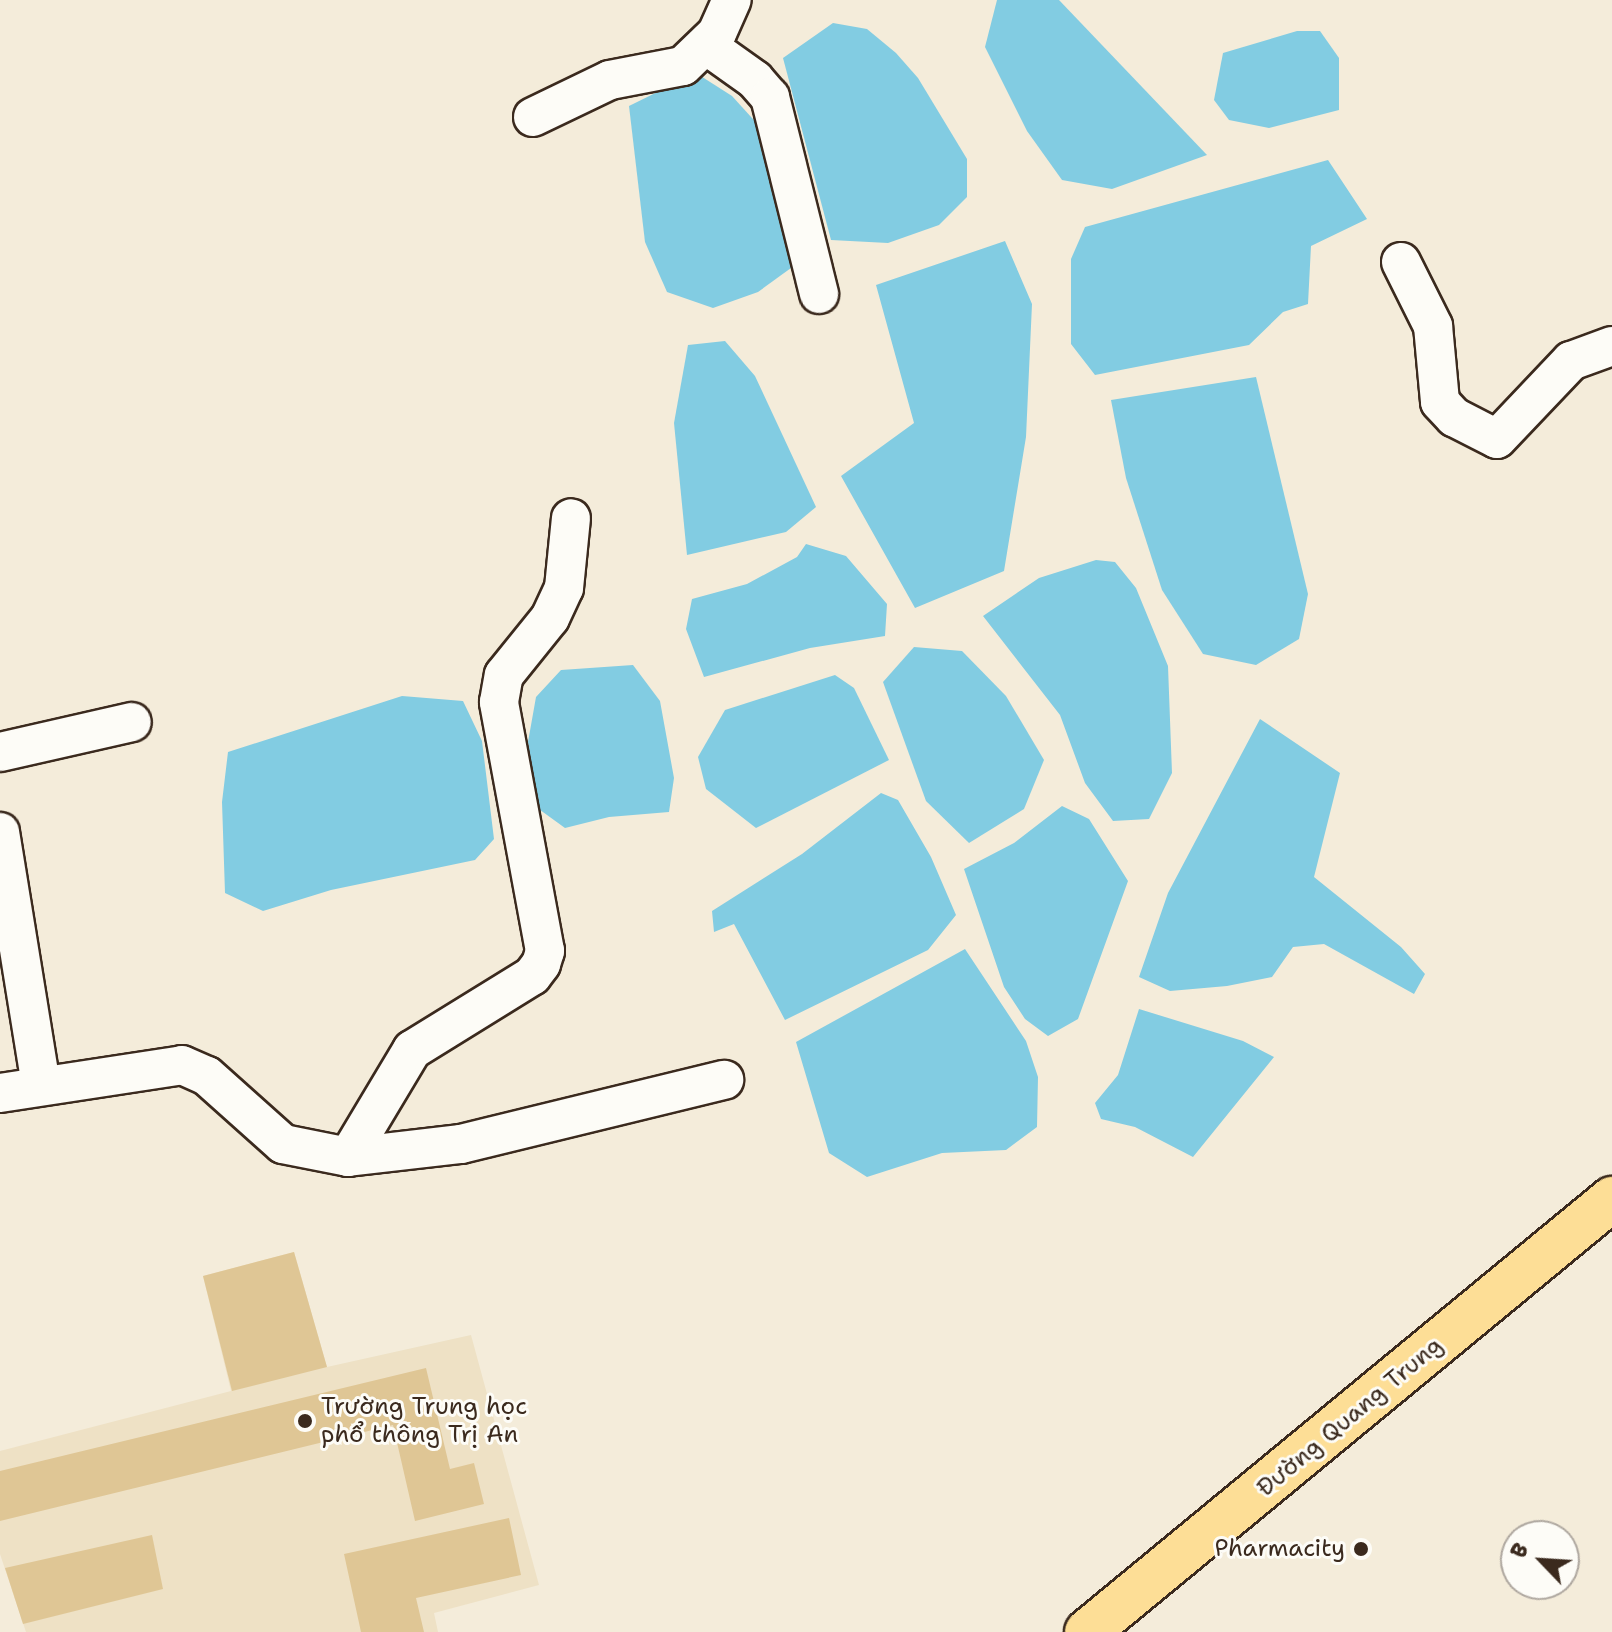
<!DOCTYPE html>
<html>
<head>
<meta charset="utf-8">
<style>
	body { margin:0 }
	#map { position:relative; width:1612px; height:1632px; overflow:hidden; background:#f4ecda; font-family:"Shantell Sans",sans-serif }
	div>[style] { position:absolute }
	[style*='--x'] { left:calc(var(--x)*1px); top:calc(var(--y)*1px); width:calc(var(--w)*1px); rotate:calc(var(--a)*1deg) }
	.built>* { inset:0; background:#eee1c5 }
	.water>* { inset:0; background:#82cce2 }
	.building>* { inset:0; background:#dfc695 }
	.roads { filter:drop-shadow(2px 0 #3b2a1e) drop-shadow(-2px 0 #3b2a1e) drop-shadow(0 2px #3b2a1e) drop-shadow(0 -2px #3b2a1e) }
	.minor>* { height:38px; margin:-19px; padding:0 19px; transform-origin:19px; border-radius:19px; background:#fdfcf7 }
	.major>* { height:44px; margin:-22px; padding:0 22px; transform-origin:22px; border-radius:22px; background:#fdde96 }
	.dots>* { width:22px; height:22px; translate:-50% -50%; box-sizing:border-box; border:4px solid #fdfcf7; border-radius:50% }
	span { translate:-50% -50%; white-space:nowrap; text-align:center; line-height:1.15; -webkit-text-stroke:6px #fdfcf7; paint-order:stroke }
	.poi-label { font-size:24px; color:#3b2a1e }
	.left { translate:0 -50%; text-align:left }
	.right { translate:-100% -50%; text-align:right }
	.street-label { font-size:24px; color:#3b2a1e }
	.north { position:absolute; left:1500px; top:1520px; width:80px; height:80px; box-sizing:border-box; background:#fdfcf7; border:2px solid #afa8a0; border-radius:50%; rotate:295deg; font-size:22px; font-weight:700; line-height:32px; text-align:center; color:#3b2a1e }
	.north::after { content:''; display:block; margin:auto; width:28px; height:36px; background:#3b2a1e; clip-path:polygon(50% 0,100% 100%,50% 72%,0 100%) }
</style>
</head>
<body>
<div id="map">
	<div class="built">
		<i style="clip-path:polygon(294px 1252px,327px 1367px,471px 1335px,539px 1585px,434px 1613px,438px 1632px,26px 1632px,0 1554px,0 1451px,231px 1391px,203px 1276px)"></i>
	</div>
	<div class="water">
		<i style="clip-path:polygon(997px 0,1059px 0,1207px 155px,1112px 189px,1062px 180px,1027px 131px,985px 47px)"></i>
		<i style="clip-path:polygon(833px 23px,867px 29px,896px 53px,918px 78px,967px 159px,967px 197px,939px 225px,888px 243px,831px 240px,783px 58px)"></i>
		<i style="clip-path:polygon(1297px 31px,1320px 31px,1339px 58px,1339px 110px,1269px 128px,1229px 120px,1214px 100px,1223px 53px)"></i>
		<i style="clip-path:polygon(696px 73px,732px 96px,762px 129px,793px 233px,791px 268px,758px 292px,713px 308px,667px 292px,645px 242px,629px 106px)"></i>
		<i style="clip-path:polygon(1328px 160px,1367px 219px,1311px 246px,1308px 304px,1283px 312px,1249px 345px,1095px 375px,1071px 344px,1071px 259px,1085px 227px)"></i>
		<i style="clip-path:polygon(1005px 241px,1032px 304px,1026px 437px,1004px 571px,915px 608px,841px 476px,914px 423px,876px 285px)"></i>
		<i style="clip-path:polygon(725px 341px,755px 376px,816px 507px,786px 532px,687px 555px,674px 423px,688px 345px)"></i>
		<i style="clip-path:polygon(1256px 377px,1308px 594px,1299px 639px,1256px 665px,1203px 654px,1162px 590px,1126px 478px,1111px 400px)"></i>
		<i style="clip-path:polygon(806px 544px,846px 556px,887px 604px,885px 636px,810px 648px,704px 677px,686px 629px,692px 599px,747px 584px,797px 557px)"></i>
		<i style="clip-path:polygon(1096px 560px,1115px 562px,1136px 588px,1168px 666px,1172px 773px,1149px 819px,1113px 821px,1085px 783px,1060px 715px,983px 616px,1039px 578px)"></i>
		<i style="clip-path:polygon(914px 647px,962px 651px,1006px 696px,1044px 760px,1024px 809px,969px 843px,926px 801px,883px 682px)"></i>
		<i style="clip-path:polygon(633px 665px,660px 701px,674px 778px,669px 812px,609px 817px,565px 828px,536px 807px,528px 742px,536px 697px,561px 670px)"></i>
		<i style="clip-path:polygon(835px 675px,854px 688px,889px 760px,756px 828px,706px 789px,698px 757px,725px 710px)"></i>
		<i style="clip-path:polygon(402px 696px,463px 701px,482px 741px,494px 839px,475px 860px,331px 890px,263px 911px,225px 893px,222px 802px,228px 752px)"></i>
		<i style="clip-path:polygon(1260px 719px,1340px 773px,1314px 877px,1401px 947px,1425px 974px,1414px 994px,1324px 944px,1293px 947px,1272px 977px,1227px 986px,1170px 991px,1139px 977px,1168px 893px)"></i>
		<i style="clip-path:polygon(881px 793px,898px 800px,931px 857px,956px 915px,928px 950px,785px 1020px,734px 924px,714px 932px,712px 911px,802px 854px)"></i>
		<i style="clip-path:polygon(1062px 806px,1089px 819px,1128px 881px,1078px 1019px,1048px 1036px,1025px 1019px,1004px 987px,964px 869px,1014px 843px)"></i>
		<i style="clip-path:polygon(965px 949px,1026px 1041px,1038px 1077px,1037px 1127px,1006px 1150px,942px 1153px,867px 1177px,829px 1153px,796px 1042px)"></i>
		<i style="clip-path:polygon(1139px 1009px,1243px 1041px,1274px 1057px,1193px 1157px,1135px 1127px,1101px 1119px,1095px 1103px,1118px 1075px)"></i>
	</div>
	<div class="building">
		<i style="clip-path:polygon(294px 1252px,327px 1367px,232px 1391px,203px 1276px)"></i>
		<i style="clip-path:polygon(426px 1368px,450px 1469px,474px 1463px,484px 1504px,415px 1521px,393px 1425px,0 1521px,0 1471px)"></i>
		<i style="clip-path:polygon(509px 1518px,521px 1575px,416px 1598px,424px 1632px,361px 1632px,344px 1554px)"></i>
		<i style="clip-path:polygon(152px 1535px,163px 1589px,23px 1624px,5px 1568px)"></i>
	</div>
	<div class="roads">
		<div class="minor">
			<i style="--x:706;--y:45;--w:60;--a:35.5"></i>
			<i style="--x:755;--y:80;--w:23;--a:49"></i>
			<i style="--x:770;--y:97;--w:203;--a:76"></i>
			<i style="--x:533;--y:117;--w:85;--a:-25.7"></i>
			<i style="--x:610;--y:80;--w:74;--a:-10.9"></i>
			<i style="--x:683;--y:66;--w:47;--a:-44.1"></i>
			<i style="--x:717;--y:33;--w:36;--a:-66"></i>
			<i style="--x:1401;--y:262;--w:72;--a:63.4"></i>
			<i style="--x:1433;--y:326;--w:76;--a:84.7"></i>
			<i style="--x:1440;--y:402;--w:21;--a:47"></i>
			<i style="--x:1454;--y:417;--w:48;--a:27.1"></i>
			<i style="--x:1497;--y:439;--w:108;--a:-46.5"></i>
			<i style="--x:1571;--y:361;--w:44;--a:-20.1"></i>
			<i style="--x:0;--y:752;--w:135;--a:-12.8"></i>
			<i style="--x:0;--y:832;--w:255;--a:80.8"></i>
			<i style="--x:0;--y:1093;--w:184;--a:-8.7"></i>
			<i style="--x:182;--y:1065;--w:27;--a:24"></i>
			<i style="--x:207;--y:1076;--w:102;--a:41.8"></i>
			<i style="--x:283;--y:1144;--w:66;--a:11.3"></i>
			<i style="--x:348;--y:1157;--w:114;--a:-6.6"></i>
			<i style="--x:461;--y:1144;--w:271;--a:-13.7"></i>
			<i style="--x:348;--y:1157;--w:125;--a:-59.1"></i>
			<i style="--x:412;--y:1050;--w:141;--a:-31.7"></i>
			<i style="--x:532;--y:976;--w:15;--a:-53"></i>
			<i style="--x:541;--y:964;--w:14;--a:-73"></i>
			<i style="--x:545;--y:951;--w:253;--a:-100.5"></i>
			<i style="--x:499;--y:702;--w:27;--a:-80"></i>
			<i style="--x:504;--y:675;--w:73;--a:-51.1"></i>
			<i style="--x:550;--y:618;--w:33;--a:-65"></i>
			<i style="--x:564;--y:588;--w:70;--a:-84.3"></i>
		</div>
		<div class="major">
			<i style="--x:1087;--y:1632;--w:681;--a:-39.51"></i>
		</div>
	</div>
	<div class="dots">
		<i style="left:305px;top:1421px;background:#3b2a1e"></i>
		<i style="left:1361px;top:1549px;background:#3b2a1e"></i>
	</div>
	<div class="poi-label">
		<span class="left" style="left:321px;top:1421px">Trường Trung học<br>phổ thông Trị An</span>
		<span class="right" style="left:1345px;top:1549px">Pharmacity</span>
	</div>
	<div class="street-label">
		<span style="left:1350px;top:1417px;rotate:-40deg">Đường Quang Trung</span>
	</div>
	<div class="north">B</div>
</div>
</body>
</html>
